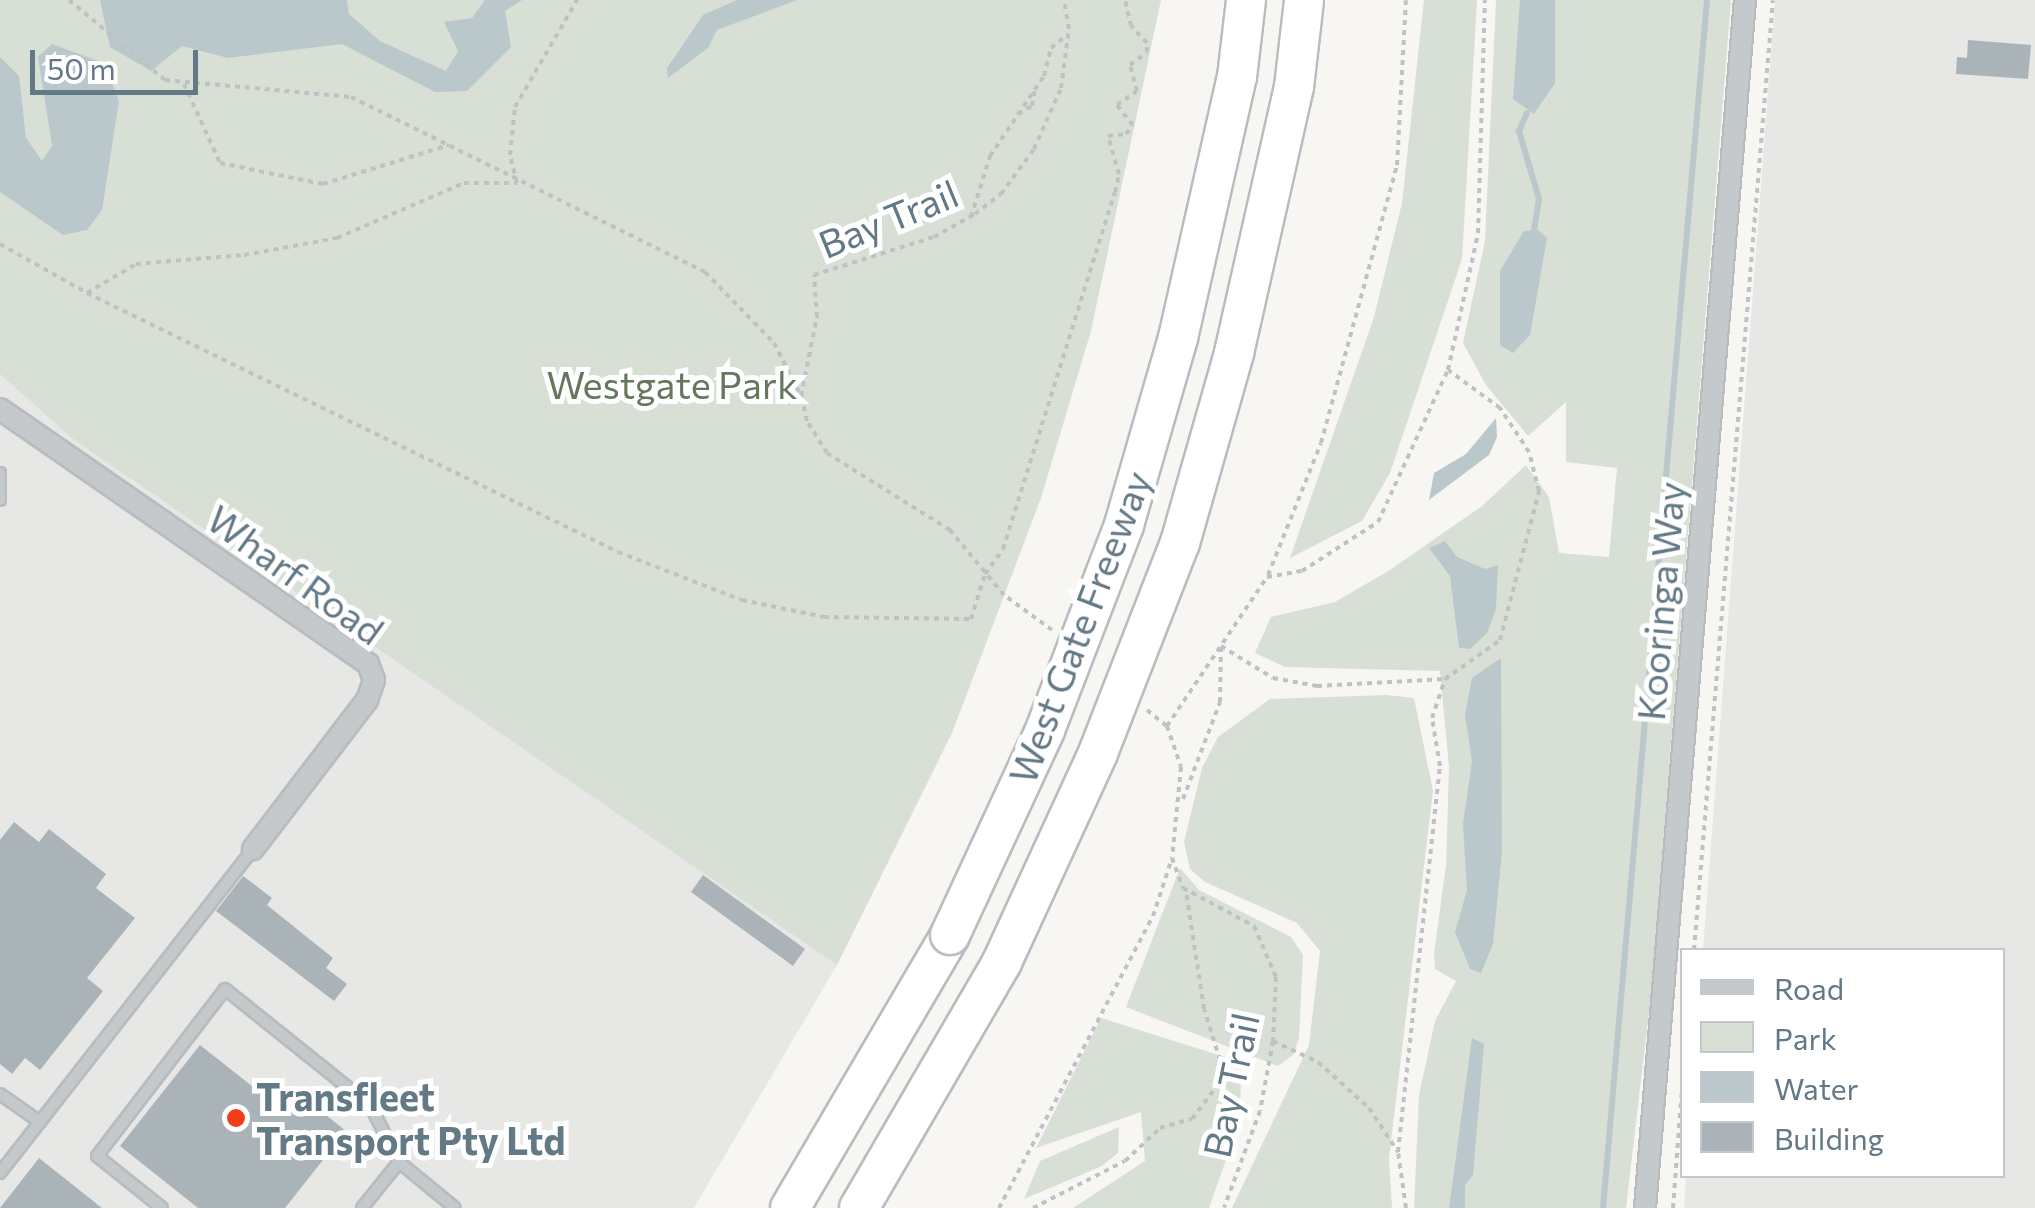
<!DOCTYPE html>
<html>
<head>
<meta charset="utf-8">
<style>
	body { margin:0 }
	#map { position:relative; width:2035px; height:1208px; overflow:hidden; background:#f7f6f3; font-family:Commissioner,sans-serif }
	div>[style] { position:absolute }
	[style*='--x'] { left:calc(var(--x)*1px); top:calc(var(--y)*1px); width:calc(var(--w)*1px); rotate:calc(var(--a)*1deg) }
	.built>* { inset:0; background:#e7e8e6 }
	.green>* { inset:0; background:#d8dfd4 }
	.water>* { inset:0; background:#bac8cc }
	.stream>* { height:6px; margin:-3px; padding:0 3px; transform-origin:3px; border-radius:3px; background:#bac8cc }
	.building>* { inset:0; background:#aab4b8 }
	.path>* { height:4px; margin-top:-2px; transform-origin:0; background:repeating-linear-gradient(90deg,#bfc2c4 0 5px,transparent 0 10px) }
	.roads { filter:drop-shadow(2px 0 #b8bcbf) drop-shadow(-2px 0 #b8bcbf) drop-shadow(0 2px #b8bcbf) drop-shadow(0 -2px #b8bcbf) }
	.service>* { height:10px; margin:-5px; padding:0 5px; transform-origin:5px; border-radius:5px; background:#c4c9cb }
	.minor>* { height:20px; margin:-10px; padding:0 10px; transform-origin:10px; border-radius:10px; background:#c4c9cb }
	.motorway>* { height:38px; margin:-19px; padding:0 19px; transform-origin:19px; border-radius:19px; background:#fff }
	.bridges { filter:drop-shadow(2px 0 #b8bcbf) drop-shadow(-2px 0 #b8bcbf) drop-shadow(0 2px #b8bcbf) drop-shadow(0 -2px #b8bcbf) }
	.motorway-bridge>* { height:38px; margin:-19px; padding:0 19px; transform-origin:19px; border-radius:19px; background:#fff }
	.dots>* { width:28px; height:28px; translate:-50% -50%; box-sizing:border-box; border:5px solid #fff; border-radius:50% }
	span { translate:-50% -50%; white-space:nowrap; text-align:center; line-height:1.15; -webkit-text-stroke:10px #fff; paint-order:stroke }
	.street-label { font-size:38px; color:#637986 }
	.park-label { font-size:38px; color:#65785e }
	.poi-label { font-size:38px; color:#637986; font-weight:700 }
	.left { translate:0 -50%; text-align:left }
	.legend { position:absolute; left:1680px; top:948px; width:325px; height:230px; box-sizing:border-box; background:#fff; border:2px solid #c1c9cf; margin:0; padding:12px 18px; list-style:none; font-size:30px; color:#637986 }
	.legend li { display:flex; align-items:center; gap:20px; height:50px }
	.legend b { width:50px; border:2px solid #c1c9cf }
	.scale { position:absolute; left:30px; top:50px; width:168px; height:45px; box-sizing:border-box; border:5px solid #637986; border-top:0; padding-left:12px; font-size:30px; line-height:35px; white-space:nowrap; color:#637986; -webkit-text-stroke:8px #fff; paint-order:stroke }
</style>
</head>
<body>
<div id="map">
	<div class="built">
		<i style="clip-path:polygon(1775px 0,2035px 0,2035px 1208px,1684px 1208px,1686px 1176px,2002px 1176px,2002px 950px,1703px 950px)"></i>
		<i style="clip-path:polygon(0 374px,837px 965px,694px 1208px,0 1208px)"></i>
	</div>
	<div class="green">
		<i style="clip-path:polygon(0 0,1161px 0,1091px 331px,1041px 498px,952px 733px,837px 965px,72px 438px,0 374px)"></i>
		<i style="clip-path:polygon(1424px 0,1477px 0,1462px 259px,1390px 473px,1362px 521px,1290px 558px,1374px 317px,1402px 203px)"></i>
		<i style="clip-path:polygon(1496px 0,1731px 0,1651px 994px,1626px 1208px,1414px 1208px,1419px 1095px,1435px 1021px,1456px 981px,1435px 969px,1434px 954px,1446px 865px,1449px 767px,1440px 671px,1285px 667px,1255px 653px,1271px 617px,1335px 602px,1390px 570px,1482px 506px,1526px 465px,1549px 497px,1559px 553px,1609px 557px,1617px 468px,1566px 462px,1566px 402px,1528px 436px,1486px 385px,1463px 343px,1485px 241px)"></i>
		<i style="clip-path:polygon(1386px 695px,1414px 698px,1433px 791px,1389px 1158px,1392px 1208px,1232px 1208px,1309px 1045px,1320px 951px,1297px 923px,1205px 882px,1190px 869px,1184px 842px,1202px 768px,1218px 737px,1270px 699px)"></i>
		<i style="clip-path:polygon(1180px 868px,1199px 890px,1291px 937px,1303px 955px,1299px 1038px,1293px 1055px,1278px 1066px,1126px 1007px)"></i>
		<i style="clip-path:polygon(1101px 1018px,1241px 1062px,1240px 1120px,1209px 1208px,1073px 1208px,1145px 1161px,1141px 1112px,1036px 1148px)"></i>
		<i style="clip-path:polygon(1119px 1127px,1118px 1153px,1102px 1166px,1024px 1199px,1040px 1161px)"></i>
	</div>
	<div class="water">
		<i style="clip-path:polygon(100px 0,347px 0,349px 14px,380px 41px,446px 71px,458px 51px,444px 22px,472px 18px,485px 0,522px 0,505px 11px,511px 47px,467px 91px,435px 92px,342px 44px,228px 58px,182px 46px,151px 71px,110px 47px)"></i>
		<i style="clip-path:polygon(737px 0,797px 0,717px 30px,708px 48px,668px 78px,667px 68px,703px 15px)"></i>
		<i style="clip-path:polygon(1520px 0,1555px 0,1555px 83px,1534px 114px,1513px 99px)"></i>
		<i style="clip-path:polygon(52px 44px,104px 63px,119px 101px,102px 210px,87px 230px,63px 235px,0 192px,0 57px,19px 76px,26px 138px,42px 161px,52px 146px,38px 57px)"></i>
		<i style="clip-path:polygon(1538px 230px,1547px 238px,1530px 335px,1513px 353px,1500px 345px,1500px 271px,1524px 231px)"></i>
		<i style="clip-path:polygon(1496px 418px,1497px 437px,1489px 455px,1429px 500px,1434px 473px,1466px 454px)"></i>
		<i style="clip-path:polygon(1445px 541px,1457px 557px,1485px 569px,1498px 565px,1496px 609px,1487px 633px,1470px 649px,1459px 648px,1450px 576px,1429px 548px)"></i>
		<i style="clip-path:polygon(1501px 658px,1502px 851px,1493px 944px,1481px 973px,1470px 969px,1455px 932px,1467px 890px,1463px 824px,1472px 761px,1465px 715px,1472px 678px)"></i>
		<i style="clip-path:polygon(1472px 1038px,1484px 1044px,1473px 1175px,1465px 1185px,1465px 1208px,1449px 1208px)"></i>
	</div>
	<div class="stream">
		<i style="--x:1527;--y:113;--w:20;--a:114"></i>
		<i style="--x:1519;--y:131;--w:71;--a:73.6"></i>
		<i style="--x:1539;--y:199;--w:32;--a:99"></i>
		<i style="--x:1603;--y:1208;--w:1212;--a:-85.08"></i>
	</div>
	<div class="building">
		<i style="clip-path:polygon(1968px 40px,2031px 45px,2028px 79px,1956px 74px,1957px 57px,1967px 58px)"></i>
		<i style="clip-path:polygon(14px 822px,39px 842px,49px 829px,106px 874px,96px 888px,135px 918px,87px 978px,103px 991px,40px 1070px,25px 1058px,12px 1074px,0 1064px,0 840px)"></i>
		<i style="clip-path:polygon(703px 875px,805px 949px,793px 966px,691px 892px)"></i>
		<i style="clip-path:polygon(243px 876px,272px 898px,267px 905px,333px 958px,326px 968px,347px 984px,334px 1001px,216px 911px)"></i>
		<i style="clip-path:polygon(200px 1045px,277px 1106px,292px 1088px,346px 1131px,285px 1208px,198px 1208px,120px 1146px)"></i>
		<i style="clip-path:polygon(39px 1158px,102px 1208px,0 1208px)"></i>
	</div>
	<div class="path">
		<i style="--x:69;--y:0;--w:125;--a:39.8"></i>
		<i style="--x:165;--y:80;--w:187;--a:5.2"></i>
		<i style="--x:351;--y:97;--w:395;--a:26.3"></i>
		<i style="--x:705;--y:272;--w:99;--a:45.8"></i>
		<i style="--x:774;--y:343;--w:55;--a:63"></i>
		<i style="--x:184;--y:84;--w:87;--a:65.5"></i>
		<i style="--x:220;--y:163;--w:105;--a:11.5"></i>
		<i style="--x:323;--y:184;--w:132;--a:-17.2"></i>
		<i style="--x:1018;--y:114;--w:16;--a:-30"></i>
		<i style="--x:1032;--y:106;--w:17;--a:-80"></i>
		<i style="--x:971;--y:217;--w:64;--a:-72.7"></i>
		<i style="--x:990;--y:156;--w:97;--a:-56"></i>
		<i style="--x:1044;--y:76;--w:29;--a:-76"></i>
		<i style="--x:1051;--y:48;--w:19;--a:-39"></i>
		<i style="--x:0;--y:244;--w:100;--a:29.4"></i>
		<i style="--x:87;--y:293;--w:591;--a:26"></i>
		<i style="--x:618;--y:552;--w:133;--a:21.2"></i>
		<i style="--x:742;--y:600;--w:84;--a:11.7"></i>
		<i style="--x:824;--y:617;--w:147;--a:0.8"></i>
		<i style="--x:971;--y:619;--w:47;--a:-72.7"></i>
		<i style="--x:985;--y:574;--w:31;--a:-54"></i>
		<i style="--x:1003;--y:549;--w:374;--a:-72.6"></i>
		<i style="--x:1115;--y:192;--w:18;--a:-77"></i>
		<i style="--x:1119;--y:174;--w:40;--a:-106"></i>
		<i style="--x:1108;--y:136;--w:18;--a:-6"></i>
		<i style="--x:1126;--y:134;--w:11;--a:-52"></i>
		<i style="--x:1133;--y:125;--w:26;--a:-129"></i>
		<i style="--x:1117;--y:105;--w:24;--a:-35"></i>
		<i style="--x:1137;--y:91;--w:27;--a:-105"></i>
		<i style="--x:1130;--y:65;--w:21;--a:-37"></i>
		<i style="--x:1147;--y:52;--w:9;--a:-90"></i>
		<i style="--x:1147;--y:43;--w:23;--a:-133"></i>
		<i style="--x:1131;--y:26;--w:27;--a:-103"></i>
		<i style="--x:87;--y:293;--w:57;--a:-30.6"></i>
		<i style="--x:136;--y:264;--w:108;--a:-4.8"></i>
		<i style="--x:244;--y:255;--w:95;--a:-10.4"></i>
		<i style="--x:337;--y:238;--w:138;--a:-23.4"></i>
		<i style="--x:464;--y:183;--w:53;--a:0"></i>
		<i style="--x:517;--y:183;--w:29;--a:-104"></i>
		<i style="--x:510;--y:155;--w:48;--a:-84.1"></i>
		<i style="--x:515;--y:107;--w:124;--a:-59.9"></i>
		<i style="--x:1268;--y:575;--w:142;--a:-68.1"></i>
		<i style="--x:1321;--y:443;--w:288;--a:-74.7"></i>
		<i style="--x:1397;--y:165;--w:165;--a:-86.9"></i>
		<i style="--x:1052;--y:630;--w:59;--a:-143.9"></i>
		<i style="--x:1004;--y:595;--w:85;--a:-129.7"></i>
		<i style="--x:950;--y:530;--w:145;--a:-148"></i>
		<i style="--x:827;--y:453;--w:38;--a:-122"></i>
		<i style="--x:807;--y:421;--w:26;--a:-103"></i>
		<i style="--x:801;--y:396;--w:81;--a:-78.6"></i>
		<i style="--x:817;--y:317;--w:42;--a:-94.1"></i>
		<i style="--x:814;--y:275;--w:126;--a:-17.6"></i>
		<i style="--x:934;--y:237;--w:47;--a:-29.3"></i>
		<i style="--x:975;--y:214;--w:33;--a:-38"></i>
		<i style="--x:1001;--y:194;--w:56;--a:-53.7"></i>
		<i style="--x:1034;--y:149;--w:67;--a:-66.1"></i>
		<i style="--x:1061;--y:88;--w:60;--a:-82.3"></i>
		<i style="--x:1069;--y:29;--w:29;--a:-100"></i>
		<i style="--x:1221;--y:646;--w:61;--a:31.6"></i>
		<i style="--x:1273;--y:678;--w:45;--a:10.3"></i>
		<i style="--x:1317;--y:686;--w:128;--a:-3.1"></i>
		<i style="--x:1147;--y:710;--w:26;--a:39"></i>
		<i style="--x:1167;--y:726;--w:43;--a:71.1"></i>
		<i style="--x:1181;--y:767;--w:91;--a:95.6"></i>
		<i style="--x:1172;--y:858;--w:32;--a:70"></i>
		<i style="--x:1183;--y:888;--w:81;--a:28.2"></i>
		<i style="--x:1254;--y:926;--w:56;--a:66.7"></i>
		<i style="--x:1276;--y:977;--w:64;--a:92.7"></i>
		<i style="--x:1273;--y:1041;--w:71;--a:100.5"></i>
		<i style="--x:1260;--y:1111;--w:103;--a:110.4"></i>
		<i style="--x:1167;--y:726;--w:179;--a:-56.1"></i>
		<i style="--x:1267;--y:577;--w:36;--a:-10"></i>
		<i style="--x:1302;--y:571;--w:90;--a:-32.8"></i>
		<i style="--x:1378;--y:522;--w:167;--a:-65.3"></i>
		<i style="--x:1448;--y:370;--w:140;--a:-77.6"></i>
		<i style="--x:1478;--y:233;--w:233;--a:-88.3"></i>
		<i style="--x:1183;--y:799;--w:104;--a:-69.1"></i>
		<i style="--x:1220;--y:702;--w:56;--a:-89"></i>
		<i style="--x:1694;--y:950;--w:953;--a:-85.25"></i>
		<i style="--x:1273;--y:1041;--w:50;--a:25"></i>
		<i style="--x:1318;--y:1062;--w:69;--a:42"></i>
		<i style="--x:1369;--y:1108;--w:53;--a:56.6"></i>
		<i style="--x:999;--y:1208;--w:330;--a:-62.2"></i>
		<i style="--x:1153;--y:916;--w:61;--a:-71.9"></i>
		<i style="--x:1033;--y:1208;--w:103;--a:-27.1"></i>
		<i style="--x:1125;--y:1161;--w:48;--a:-43.3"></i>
		<i style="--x:1160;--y:1128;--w:33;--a:-16"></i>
		<i style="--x:1192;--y:1119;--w:45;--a:-53.1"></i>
		<i style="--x:1219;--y:1083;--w:23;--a:-88"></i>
		<i style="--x:1220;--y:1060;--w:53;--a:-107.4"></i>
		<i style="--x:1204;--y:1009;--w:118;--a:-98.7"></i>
		<i style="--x:1406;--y:1208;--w:57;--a:-98.1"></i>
		<i style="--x:1398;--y:1152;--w:388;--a:-83.8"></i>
		<i style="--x:1440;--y:766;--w:49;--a:-99.5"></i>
		<i style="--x:1432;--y:718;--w:41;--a:-71.6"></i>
		<i style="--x:1445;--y:679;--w:67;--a:-35.3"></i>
		<i style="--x:1500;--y:640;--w:154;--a:-75.3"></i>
		<i style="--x:1539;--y:491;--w:40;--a:-104.4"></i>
		<i style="--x:1529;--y:452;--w:53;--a:-123.4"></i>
		<i style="--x:1500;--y:408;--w:64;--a:-143.8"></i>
		<i style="--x:1673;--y:1208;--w:121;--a:-85.7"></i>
	</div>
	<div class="roads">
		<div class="service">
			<i style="--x:0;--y:473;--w:27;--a:90"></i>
			<i style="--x:0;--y:1094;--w:49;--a:35"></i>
			<i style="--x:0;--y:1173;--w:411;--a:-52"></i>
			<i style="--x:162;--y:1208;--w:83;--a:-141.3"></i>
			<i style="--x:97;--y:1156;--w:210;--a:-52.5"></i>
			<i style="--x:225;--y:989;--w:186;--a:38.7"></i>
			<i style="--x:370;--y:1105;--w:64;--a:63"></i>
			<i style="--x:362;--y:1208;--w:59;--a:-51.2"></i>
			<i style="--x:399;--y:1162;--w:72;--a:39.4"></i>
		</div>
		<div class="minor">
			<i style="--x:0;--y:409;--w:448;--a:34.7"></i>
			<i style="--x:368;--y:664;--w:17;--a:69"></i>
			<i style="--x:374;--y:680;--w:21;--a:109"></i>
			<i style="--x:367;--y:700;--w:188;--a:127.4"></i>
			<i style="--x:1645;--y:1208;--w:1212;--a:-85.27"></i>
		</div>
		<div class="motorway">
			<i style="--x:790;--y:1208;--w:316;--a:-59.6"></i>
		</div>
	</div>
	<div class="bridges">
		<div class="motorway-bridge">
			<i style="--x:950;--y:935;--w:226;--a:-65.1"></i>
			<i style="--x:1045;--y:730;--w:220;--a:-68.9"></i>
			<i style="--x:1124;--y:525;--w:195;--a:-73.9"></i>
			<i style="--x:1178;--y:338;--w:268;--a:-77.3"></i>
			<i style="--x:1237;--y:77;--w:78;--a:-83.3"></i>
			<i style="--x:859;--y:1208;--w:285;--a:-59.8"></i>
			<i style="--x:1002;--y:962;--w:230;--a:-65.3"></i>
			<i style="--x:1098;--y:753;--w:225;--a:-68.7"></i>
			<i style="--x:1180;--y:543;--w:198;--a:-74.1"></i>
			<i style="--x:1234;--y:353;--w:273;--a:-77.3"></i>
			<i style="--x:1294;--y:87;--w:88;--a:-83.4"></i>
		</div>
	</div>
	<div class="dots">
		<i style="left:236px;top:1118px;background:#f13e19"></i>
	</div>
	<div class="street-label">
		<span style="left:888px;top:218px;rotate:-22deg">Bay Trail</span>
		<span style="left:296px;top:574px;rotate:36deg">Wharf Road</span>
		<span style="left:1660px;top:601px;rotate:-85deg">Kooringa Way</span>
		<span style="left:1079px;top:627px;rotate:-69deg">West Gate Freeway</span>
		<span style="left:1230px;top:1085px;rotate:-78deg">Bay Trail</span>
	</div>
	<div class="park-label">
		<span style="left:672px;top:384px">Westgate Park</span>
	</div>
	<div class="poi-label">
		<span class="left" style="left:256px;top:1118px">Transfleet<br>Transport Pty Ltd</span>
	</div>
	<ul class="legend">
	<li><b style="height:12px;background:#c4c9cb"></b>Road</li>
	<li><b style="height:28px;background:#d8dfd4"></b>Park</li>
	<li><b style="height:28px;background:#bac8cc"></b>Water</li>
	<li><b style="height:28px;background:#aab4b8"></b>Building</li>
	</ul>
	<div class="scale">50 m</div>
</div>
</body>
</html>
